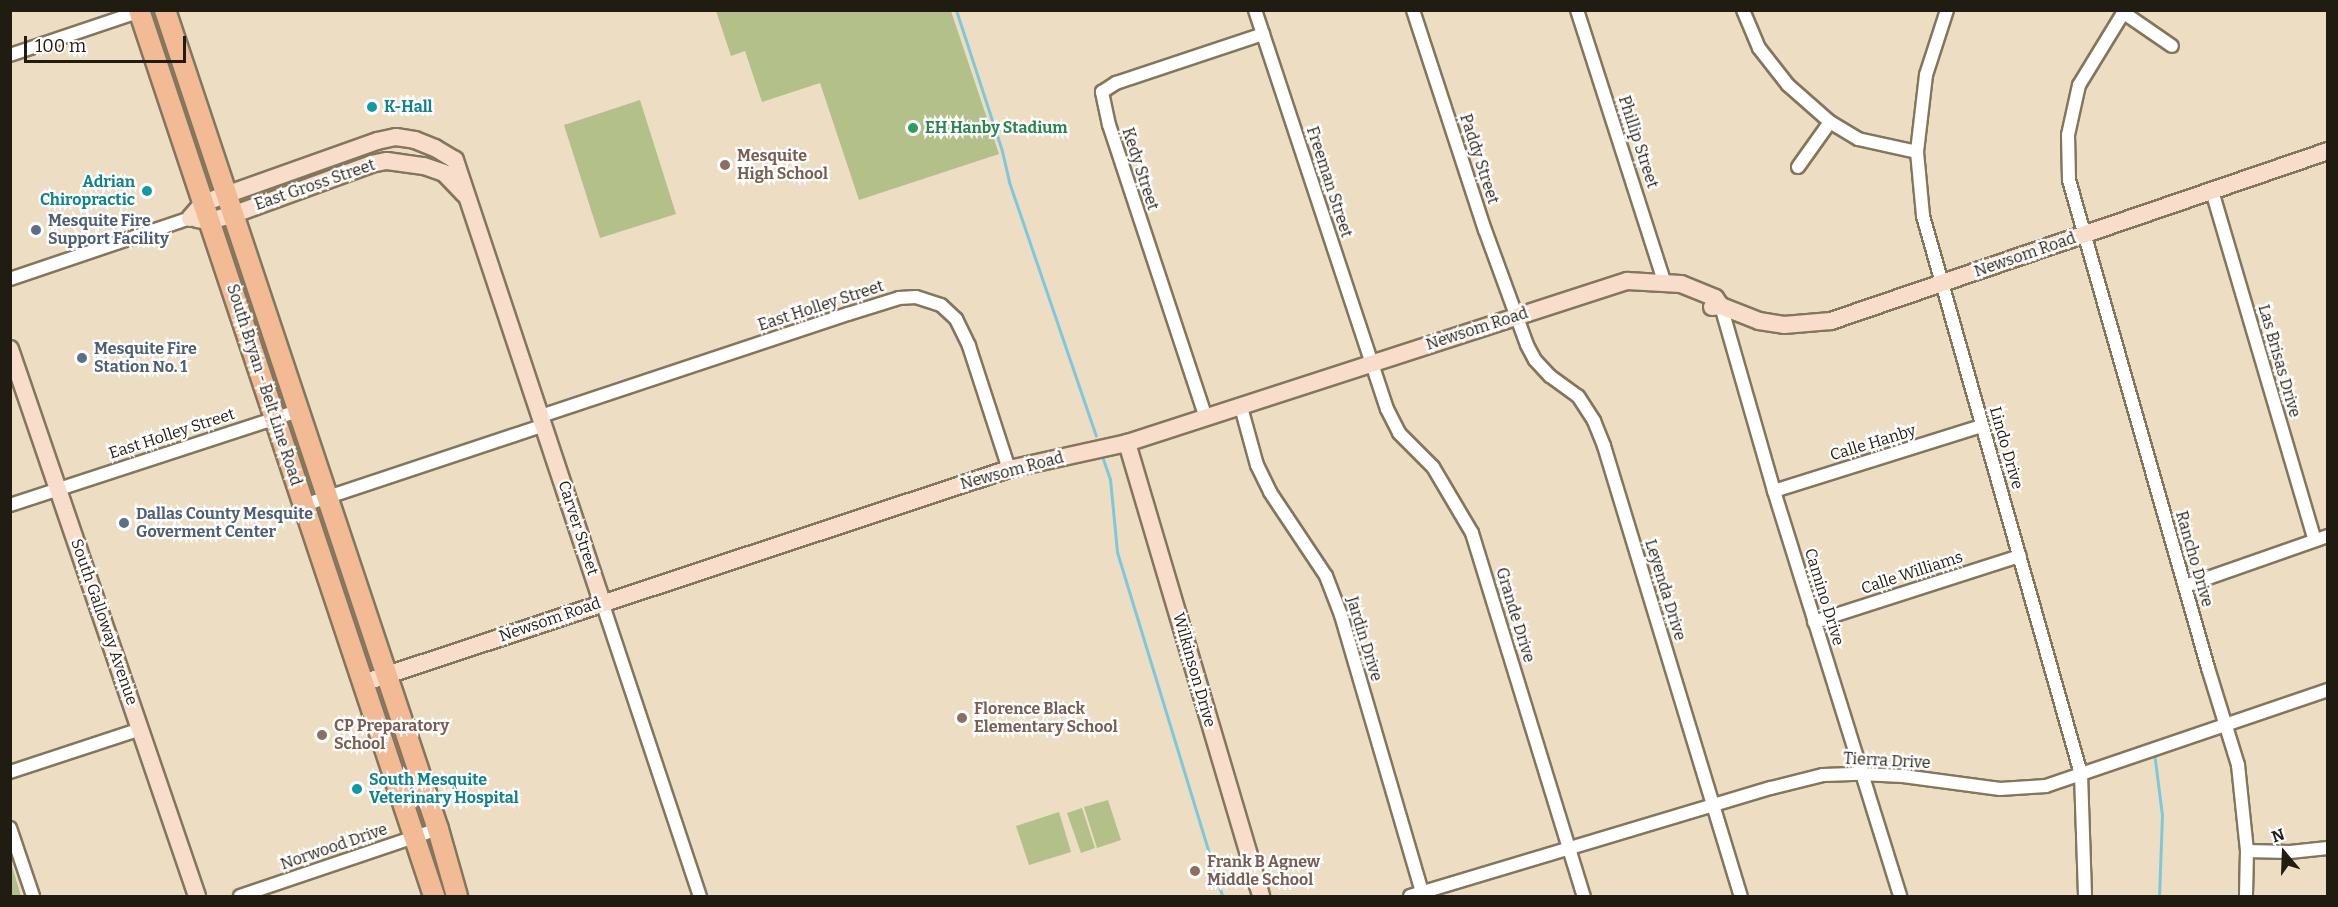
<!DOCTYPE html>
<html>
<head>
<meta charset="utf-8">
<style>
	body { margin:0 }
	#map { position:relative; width:2338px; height:907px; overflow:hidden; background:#eddec3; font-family:Bitter,serif }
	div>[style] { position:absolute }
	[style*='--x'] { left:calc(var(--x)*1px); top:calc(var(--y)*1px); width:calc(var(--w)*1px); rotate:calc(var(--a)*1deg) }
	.green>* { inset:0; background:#b3c08a }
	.stream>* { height:3px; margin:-1.5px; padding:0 1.5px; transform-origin:1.5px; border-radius:1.5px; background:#7ec8dc }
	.roads { filter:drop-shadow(2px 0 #83765e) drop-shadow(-2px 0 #83765e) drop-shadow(0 2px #83765e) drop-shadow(0 -2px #83765e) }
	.street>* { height:12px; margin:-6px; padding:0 6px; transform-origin:6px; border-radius:6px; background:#fff }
	.secondary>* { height:16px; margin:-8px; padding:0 8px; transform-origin:8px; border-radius:8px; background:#f8ddca }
	.primary>* { height:20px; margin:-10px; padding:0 10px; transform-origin:10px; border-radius:10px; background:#f2bb95 }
	.dots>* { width:16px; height:16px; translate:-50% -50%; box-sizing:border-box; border:3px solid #fff; border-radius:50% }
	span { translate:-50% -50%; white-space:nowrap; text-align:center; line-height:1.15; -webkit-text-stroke:4.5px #fff; paint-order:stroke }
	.culture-label { font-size:16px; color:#0d838f; font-weight:700 }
	.left { translate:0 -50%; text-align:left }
	.right { translate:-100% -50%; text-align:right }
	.leisure-label { font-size:16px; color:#27864d; font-weight:700 }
	.street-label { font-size:16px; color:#211c12 }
	.education-label { font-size:16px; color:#785e54; font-weight:700 }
	.service-label { font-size:16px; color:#4e5e75; font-weight:700 }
	.frame { position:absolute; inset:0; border:12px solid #211c12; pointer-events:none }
	.north { position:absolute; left:2254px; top:823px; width:60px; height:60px; -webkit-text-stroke:4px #fff; paint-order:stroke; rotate:341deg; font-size:16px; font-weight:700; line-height:24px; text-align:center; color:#211c12 }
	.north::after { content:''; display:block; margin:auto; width:21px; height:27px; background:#211c12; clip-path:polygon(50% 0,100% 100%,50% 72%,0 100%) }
	.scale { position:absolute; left:24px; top:36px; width:162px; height:27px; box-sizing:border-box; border:3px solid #211c12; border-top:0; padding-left:8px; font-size:18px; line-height:21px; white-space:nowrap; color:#211c12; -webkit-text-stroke:4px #fff; paint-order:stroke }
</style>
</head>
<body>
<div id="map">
	<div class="green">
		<i style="clip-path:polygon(716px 11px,951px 11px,999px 154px,859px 200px,820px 83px,762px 102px,745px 51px,731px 56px)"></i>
		<i style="clip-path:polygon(640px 100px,676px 214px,600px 238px,564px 125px)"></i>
		<i style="clip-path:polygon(1108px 800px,1121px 840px,1097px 848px,1084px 807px)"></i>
		<i style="clip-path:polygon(1082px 808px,1095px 848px,1081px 853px,1067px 813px)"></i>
		<i style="clip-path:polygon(1059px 812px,1071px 852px,1029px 865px,1016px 826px)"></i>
		<i style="clip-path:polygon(10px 863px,11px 863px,21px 896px,11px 896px)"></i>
	</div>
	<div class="stream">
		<i style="--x:956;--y:10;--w:148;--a:71.9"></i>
		<i style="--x:1002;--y:151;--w:32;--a:77"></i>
		<i style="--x:1009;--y:182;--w:268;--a:71.1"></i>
		<i style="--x:1103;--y:459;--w:21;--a:71"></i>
		<i style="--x:1110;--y:479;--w:73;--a:84.5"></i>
		<i style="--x:1117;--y:552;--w:360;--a:73"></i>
		<i style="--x:2154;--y:752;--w:64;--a:82.8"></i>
		<i style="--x:2162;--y:815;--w:81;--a:92.1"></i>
	</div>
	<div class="roads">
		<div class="street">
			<i style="--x:1255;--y:10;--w:420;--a:71.7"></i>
			<i style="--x:1387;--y:409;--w:27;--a:63"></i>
			<i style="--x:1399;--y:433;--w:48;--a:45"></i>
			<i style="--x:1433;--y:467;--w:77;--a:59.4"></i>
			<i style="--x:1472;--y:533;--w:380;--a:72.9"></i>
			<i style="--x:1413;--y:10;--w:231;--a:71.9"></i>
			<i style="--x:1485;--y:230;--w:122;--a:69.9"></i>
			<i style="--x:1527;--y:345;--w:17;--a:62"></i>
			<i style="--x:1535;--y:360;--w:22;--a:47"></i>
			<i style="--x:1550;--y:376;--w:34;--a:36"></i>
			<i style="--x:1578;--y:396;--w:30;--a:57"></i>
			<i style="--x:1594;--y:421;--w:27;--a:68"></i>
			<i style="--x:1604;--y:446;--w:470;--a:73.1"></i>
			<i style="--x:1577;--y:10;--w:288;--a:72.2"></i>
			<i style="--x:1743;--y:10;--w:41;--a:67.2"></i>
			<i style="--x:1759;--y:48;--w:47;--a:51.9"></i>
			<i style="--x:1788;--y:85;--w:56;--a:41.4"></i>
			<i style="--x:1830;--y:122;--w:33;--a:31"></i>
			<i style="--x:1858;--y:139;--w:60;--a:12.4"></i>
			<i style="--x:1947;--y:10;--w:68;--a:107.9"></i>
			<i style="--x:1926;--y:75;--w:78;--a:96.7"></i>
			<i style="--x:1917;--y:152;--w:64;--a:84.6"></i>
			<i style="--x:1923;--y:216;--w:580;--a:74.19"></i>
			<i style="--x:2081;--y:774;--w:122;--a:88.1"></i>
			<i style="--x:2125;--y:10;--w:88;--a:121.5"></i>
			<i style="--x:2079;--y:85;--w:51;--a:102.4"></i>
			<i style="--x:2068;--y:135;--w:45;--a:88.7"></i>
			<i style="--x:2069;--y:180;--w:507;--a:74.1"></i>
			<i style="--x:2208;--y:668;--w:102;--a:72.8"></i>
			<i style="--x:2238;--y:765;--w:86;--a:84"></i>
			<i style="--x:2247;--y:851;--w:45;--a:91.3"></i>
			<i style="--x:2124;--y:13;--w:58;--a:34.5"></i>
			<i style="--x:10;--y:55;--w:141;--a:-18.6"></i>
			<i style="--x:1798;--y:167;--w:55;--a:-54.6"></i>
			<i style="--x:2212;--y:191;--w:364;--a:73.6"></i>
			<i style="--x:10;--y:279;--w:190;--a:-18.7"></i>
			<i style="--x:1721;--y:306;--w:192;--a:74"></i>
			<i style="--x:1774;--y:491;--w:424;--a:72.7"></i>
			<i style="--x:1241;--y:407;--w:60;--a:74.6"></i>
			<i style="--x:1257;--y:465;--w:30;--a:64"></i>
			<i style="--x:1270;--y:492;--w:101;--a:56.3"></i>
			<i style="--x:1326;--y:576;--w:42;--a:69"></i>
			<i style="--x:1341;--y:615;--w:293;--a:73.7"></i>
			<i style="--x:541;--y:416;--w:324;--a:-18.4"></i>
			<i style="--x:848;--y:314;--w:53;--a:-17.4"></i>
			<i style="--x:899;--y:298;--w:17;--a:-3"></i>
			<i style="--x:916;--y:297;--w:26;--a:18"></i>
			<i style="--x:941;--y:305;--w:21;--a:43"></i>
			<i style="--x:956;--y:319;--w:30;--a:64"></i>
			<i style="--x:969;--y:346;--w:129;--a:72"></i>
			<i style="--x:1206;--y:418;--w:309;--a:-108.3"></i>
			<i style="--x:1109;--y:125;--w:34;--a:-102"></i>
			<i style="--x:1102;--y:92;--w:17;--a:-33"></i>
			<i style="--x:1116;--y:83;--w:155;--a:-18.4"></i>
			<i style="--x:1774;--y:491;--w:218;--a:-17.4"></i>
			<i style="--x:10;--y:505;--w:302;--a:-18.1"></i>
			<i style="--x:304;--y:505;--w:253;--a:-18.4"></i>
			<i style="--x:2185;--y:586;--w:151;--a:-19.3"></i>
			<i style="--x:602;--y:602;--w:310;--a:71.6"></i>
			<i style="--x:1814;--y:622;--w:216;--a:-17.8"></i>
			<i style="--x:10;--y:772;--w:138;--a:-18.2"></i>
			<i style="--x:10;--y:828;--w:72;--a:71.3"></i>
			<i style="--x:2247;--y:851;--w:43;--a:1.3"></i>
			<i style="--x:2290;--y:852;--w:38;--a:-6"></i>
			<i style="--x:240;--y:896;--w:209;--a:-18.7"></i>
			<i style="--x:1410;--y:896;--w:377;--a:-16.7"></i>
			<i style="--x:1771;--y:788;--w:54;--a:-14"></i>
			<i style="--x:1823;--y:775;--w:37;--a:-2"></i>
			<i style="--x:1860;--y:774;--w:43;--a:2.7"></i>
			<i style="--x:1903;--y:776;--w:98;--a:7.6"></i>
			<i style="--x:2000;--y:789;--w:46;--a:-3.7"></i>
			<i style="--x:2046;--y:786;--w:298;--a:-18.8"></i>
		</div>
		<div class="secondary">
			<i style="--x:190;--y:218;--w:20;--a:-49"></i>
			<i style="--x:203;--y:203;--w:185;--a:-19.6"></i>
			<i style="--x:377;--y:141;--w:19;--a:-12"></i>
			<i style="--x:396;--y:137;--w:19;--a:9"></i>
			<i style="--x:415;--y:140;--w:22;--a:22"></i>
			<i style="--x:435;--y:148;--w:23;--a:31"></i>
			<i style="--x:455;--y:160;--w:466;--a:71.6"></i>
			<i style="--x:197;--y:219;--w:12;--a:9"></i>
			<i style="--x:209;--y:221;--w:24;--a:-15"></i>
			<i style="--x:232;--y:215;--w:148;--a:-20.1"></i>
			<i style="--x:371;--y:164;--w:16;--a:-11"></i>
			<i style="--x:387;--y:161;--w:37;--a:8"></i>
			<i style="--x:424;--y:166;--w:21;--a:19"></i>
			<i style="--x:444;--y:173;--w:30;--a:46"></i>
			<i style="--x:1712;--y:307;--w:9;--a:-6"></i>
			<i style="--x:1721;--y:306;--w:41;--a:21.5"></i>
			<i style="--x:1759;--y:321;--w:25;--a:9"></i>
			<i style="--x:1784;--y:325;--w:47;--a:-4.9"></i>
			<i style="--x:1831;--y:321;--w:525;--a:-18.88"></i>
			<i style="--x:10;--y:349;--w:578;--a:71.13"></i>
			<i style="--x:1127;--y:443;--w:472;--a:73.5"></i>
			<i style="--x:363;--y:683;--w:681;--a:-18.33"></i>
			<i style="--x:1009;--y:469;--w:121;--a:-12.4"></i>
			<i style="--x:1127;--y:443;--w:526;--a:-17.95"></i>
			<i style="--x:1627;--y:281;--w:54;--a:3.2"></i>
			<i style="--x:1681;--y:284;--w:37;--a:22"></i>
			<i style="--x:1715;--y:298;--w:10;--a:53"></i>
		</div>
		<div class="primary">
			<i style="--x:139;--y:10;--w:934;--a:71.58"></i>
			<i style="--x:165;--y:10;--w:863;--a:71.57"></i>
			<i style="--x:438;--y:829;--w:70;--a:74.2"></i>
		</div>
	</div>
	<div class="dots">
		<i style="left:372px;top:107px;background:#0f9aa8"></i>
		<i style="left:913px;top:128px;background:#2e9e5b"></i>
		<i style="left:725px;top:165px;background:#8d6e63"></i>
		<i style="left:147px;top:191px;background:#0f9aa8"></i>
		<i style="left:36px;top:230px;background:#5c6f8a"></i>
		<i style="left:82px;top:358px;background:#5c6f8a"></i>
		<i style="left:124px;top:523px;background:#5c6f8a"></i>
		<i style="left:962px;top:718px;background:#8d6e63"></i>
		<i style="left:322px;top:735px;background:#8d6e63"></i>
		<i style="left:357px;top:789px;background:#0f9aa8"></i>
		<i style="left:1195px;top:871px;background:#8d6e63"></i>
	</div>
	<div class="culture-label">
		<span class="left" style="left:384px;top:107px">K-Hall</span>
		<span class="right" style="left:135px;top:191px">Adrian<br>Chiropractic</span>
		<span class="left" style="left:369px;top:789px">South Mesquite<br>Veterinary Hospital</span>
	</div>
	<div class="leisure-label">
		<span class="left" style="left:925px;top:128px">EH Hanby Stadium</span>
	</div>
	<div class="street-label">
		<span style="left:1638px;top:142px;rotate:72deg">Phillip Street</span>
		<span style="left:1479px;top:159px;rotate:72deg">Paddy Street</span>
		<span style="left:1140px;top:169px;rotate:72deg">Kedy Street</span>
		<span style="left:1329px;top:182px;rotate:72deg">Freeman Street</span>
		<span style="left:315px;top:185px;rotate:-19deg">East Gross Street</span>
		<span style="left:2025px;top:255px;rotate:-19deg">Newsom Road</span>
		<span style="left:821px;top:306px;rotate:-18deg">East Holley Street</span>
		<span style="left:1477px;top:329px;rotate:-18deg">Newsom Road</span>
		<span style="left:2279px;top:361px;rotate:74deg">Las Brisas Drive</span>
		<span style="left:264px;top:385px;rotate:72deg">South Bryan - Belt Line Road</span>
		<span style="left:172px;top:434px;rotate:-18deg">East Holley Street</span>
		<span style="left:1873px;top:443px;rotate:-17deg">Calle Hanby</span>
		<span style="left:2006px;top:448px;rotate:74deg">Lindo Drive</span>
		<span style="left:1012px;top:471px;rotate:-15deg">Newsom Road</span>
		<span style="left:578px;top:528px;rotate:72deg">Carver Street</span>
		<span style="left:2194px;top:559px;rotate:74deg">Rancho Drive</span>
		<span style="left:1912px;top:573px;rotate:-18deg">Calle Williams</span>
		<span style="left:1665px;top:590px;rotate:73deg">Leyenda Drive</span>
		<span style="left:1824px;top:597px;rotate:73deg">Camino Drive</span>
		<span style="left:1515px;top:615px;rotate:73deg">Grande Drive</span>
		<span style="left:550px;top:620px;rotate:-19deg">Newsom Road</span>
		<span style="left:104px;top:622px;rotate:71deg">South Galloway Avenue</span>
		<span style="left:1364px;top:639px;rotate:73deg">Jardin Drive</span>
		<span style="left:1194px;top:670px;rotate:74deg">Wilkinson Drive</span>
		<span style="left:1887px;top:761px;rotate:3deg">Tierra Drive</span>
		<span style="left:334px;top:847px;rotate:-19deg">Norwood Drive</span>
	</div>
	<div class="education-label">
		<span class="left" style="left:737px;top:165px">Mesquite<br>High School</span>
		<span class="left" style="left:974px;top:718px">Florence Black<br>Elementary School</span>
		<span class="left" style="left:334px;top:735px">CP Preparatory<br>School</span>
		<span class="left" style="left:1207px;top:871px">Frank B Agnew<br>Middle School</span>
	</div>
	<div class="service-label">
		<span class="left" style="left:48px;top:230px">Mesquite Fire<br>Support Facility</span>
		<span class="left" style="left:94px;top:358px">Mesquite Fire<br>Station No. 1</span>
		<span class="left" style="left:136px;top:523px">Dallas County Mesquite<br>Goverment Center</span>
	</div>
	<div class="frame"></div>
	<div class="north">N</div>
	<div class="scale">100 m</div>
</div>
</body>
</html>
